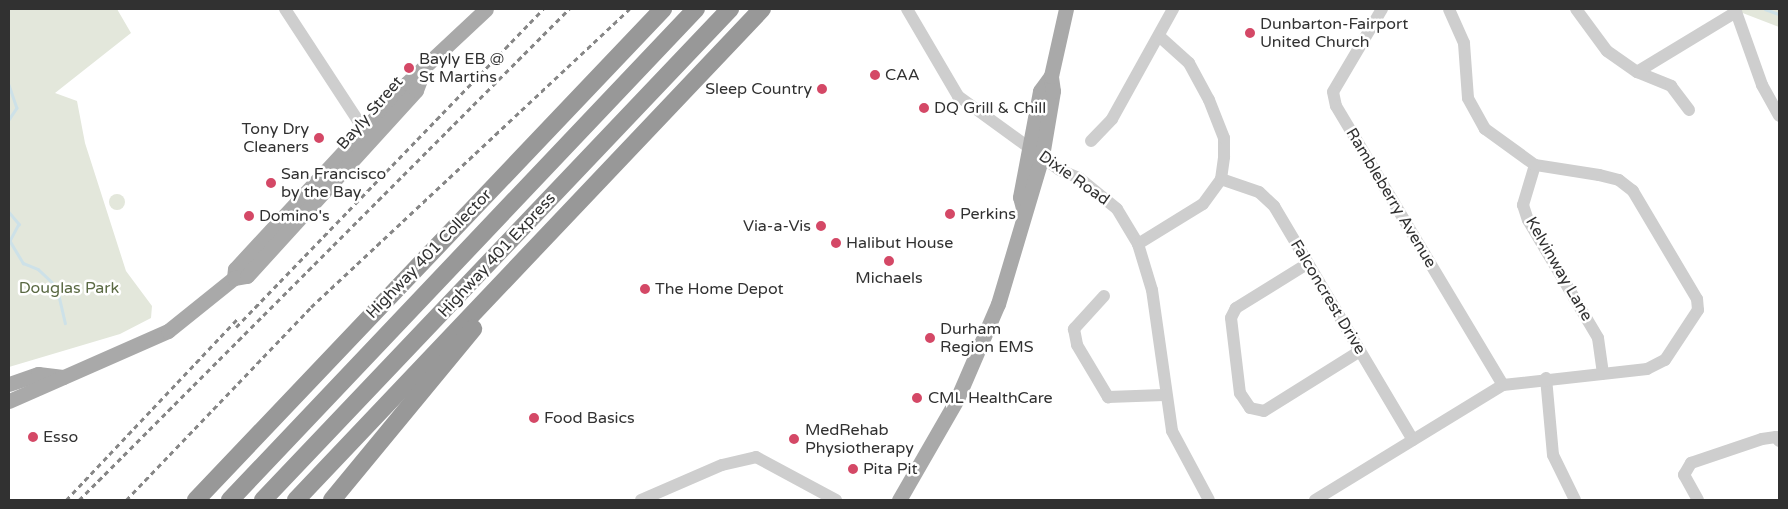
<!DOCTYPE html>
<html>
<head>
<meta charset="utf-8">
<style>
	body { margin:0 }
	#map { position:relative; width:1788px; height:509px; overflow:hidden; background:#fff; font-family:"Varela Round",sans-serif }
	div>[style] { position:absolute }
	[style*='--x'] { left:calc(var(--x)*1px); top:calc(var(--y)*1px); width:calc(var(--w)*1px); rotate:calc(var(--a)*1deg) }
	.green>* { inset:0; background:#e3e7db }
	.round { border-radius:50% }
	.stream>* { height:2.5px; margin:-1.25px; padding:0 1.25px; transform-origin:1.25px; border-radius:1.25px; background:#cde1e8 }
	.minor>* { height:12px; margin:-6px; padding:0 6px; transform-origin:6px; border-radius:6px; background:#cecece }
	.major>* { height:15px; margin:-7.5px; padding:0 7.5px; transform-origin:7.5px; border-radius:7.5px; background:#a9a9a9 }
	.highway>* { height:18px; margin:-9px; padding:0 9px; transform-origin:9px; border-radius:9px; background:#989898 }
	.rail>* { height:2.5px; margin-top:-1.25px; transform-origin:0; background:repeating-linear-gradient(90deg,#868686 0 5px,transparent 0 9px) }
	.dots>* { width:14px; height:14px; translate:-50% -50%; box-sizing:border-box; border:2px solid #fff; border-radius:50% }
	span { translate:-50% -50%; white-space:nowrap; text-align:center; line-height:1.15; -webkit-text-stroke:5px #fff; paint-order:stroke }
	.poi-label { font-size:16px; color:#313131 }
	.left { translate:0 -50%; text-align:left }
	.right { translate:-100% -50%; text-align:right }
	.street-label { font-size:16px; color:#313131 }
	.park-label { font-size:16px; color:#5a6943 }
	.frame { position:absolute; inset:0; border:10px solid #313131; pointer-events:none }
</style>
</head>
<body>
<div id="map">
	<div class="green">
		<i style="clip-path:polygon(9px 9px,117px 9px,131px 33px,55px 93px,77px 101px,85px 143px,126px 271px,152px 306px,151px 318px,120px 334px,9px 367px)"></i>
		<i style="clip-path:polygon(1740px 9px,1779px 9px,1779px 27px,1740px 12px)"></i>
		<i class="round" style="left:109px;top:194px;width:16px;height:16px"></i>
	</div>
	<div class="stream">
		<i style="--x:1765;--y:9;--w:15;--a:20"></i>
		<i style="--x:9;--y:85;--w:24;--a:71"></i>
		<i style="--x:17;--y:108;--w:14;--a:124"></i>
		<i style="--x:9;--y:212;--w:16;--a:50"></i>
		<i style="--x:19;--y:224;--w:19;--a:118"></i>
		<i style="--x:10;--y:241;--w:26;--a:59"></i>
		<i style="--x:23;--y:263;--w:16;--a:22"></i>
		<i style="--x:38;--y:269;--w:26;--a:43"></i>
		<i style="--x:57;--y:287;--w:37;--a:77"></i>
	</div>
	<div class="minor">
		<i style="--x:285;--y:9;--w:152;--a:56.8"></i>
		<i style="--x:907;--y:9;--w:101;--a:59.6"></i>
		<i style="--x:958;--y:96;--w:126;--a:36"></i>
		<i style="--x:1060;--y:170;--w:21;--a:23"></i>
		<i style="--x:1079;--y:178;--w:49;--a:39.2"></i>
		<i style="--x:1117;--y:209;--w:41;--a:59"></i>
		<i style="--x:1138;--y:244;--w:48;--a:73.1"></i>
		<i style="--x:1152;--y:290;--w:142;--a:81.9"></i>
		<i style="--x:1172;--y:431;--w:78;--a:61.8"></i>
		<i style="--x:1382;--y:9;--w:96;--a:120.6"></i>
		<i style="--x:1333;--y:92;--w:14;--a:78"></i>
		<i style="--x:1336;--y:106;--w:325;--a:59.1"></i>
		<i style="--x:1576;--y:9;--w:52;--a:53.6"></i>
		<i style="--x:1607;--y:51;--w:37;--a:35"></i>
		<i style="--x:1637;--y:72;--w:37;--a:22"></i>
		<i style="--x:1671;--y:86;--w:30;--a:53"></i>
		<i style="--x:1735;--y:9;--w:81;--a:70.4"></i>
		<i style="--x:1762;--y:85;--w:35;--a:61"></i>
		<i style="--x:1637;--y:72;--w:116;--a:-31.2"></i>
		<i style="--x:1091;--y:141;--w:30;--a:-46"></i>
		<i style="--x:1112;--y:119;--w:126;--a:-61"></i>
		<i style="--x:1535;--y:165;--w:42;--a:106.7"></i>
		<i style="--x:1523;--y:205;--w:16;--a:72"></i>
		<i style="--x:1528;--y:220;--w:137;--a:59.3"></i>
		<i style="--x:1598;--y:338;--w:36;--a:82"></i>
		<i style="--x:1221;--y:179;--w:40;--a:18.9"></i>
		<i style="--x:1259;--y:192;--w:21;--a:43"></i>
		<i style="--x:1274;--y:206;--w:272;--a:59.3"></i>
		<i style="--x:1138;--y:244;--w:76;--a:-31.6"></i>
		<i style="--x:1203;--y:204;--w:31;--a:-54"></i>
		<i style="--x:1221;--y:179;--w:22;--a:-82"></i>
		<i style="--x:1224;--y:157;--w:19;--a:-90"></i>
		<i style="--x:1224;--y:138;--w:41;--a:-111.5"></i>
		<i style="--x:1209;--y:100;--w:42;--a:-118.4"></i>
		<i style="--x:1189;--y:63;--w:40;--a:-138"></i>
		<i style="--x:1307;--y:264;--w:84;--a:148.2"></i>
		<i style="--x:1236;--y:308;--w:11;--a:117"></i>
		<i style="--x:1231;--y:318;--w:76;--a:83.2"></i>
		<i style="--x:1240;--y:393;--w:18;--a:56"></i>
		<i style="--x:1250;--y:408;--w:14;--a:12"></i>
		<i style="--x:1264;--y:411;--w:113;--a:-32"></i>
		<i style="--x:1104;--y:296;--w:45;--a:132.3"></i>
		<i style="--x:1074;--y:329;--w:16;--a:79"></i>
		<i style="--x:1077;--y:345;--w:61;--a:59.2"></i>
		<i style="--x:1108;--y:397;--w:56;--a:-2"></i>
		<i style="--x:1546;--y:378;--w:77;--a:84.8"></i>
		<i style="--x:1553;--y:455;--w:50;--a:63.9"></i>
		<i style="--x:641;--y:500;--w:88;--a:-23.4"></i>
		<i style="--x:722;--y:465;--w:35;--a:-13"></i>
		<i style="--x:756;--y:457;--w:91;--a:28.3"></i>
		<i style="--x:1315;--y:500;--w:220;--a:-31.5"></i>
		<i style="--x:1503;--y:385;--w:145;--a:-6.3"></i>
		<i style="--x:1647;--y:369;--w:20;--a:-27"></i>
		<i style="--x:1665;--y:360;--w:60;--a:-56.6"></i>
		<i style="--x:1698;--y:310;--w:11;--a:-95"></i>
		<i style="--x:1697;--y:299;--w:126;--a:-120.7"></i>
		<i style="--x:1633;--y:191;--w:18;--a:-142"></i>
		<i style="--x:1619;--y:180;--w:21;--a:-166"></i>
		<i style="--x:1599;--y:175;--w:65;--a:-171.1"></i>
		<i style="--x:1535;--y:165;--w:62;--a:-144.2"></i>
		<i style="--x:1485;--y:129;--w:35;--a:-119"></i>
		<i style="--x:1468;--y:98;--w:55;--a:-94.2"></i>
		<i style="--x:1464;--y:43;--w:37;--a:-114"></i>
		<i style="--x:1698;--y:500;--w:29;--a:-119"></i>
		<i style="--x:1684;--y:475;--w:14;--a:-60"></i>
		<i style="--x:1691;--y:463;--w:75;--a:-18.7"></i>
		<i style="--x:1762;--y:439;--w:14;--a:-8"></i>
		<i style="--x:1776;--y:437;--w:5;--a:53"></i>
	</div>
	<div class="major">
		<i style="--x:1023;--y:208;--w:11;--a:-105"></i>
		<i style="--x:1020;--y:197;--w:108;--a:-79.3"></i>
		<i style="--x:1040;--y:91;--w:19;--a:-54"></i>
		<i style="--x:234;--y:278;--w:9;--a:-84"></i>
		<i style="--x:235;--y:269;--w:253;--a:-47.2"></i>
		<i style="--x:407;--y:83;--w:108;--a:-43.1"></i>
		<i style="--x:9;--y:384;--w:31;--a:-19"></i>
		<i style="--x:38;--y:374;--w:25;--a:7"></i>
		<i style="--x:9;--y:401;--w:174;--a:-23.8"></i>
		<i style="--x:168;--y:331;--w:85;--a:-38.8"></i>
		<i style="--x:234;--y:278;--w:13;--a:-9"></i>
		<i style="--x:247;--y:276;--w:251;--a:-47.7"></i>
		<i style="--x:416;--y:90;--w:19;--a:-69"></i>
		<i style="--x:899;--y:500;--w:116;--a:-60.1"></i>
		<i style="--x:957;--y:399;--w:103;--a:-66.7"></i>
		<i style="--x:998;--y:304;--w:154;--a:-73.4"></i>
		<i style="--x:1042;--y:156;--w:66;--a:-80.4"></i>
		<i style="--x:1053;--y:91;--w:15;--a:-98"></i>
		<i style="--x:1051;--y:76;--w:69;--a:-77.4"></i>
	</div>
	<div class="highway">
		<i style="--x:196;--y:500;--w:678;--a:-46.44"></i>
		<i style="--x:230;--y:500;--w:677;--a:-46.5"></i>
		<i style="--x:263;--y:500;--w:678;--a:-46.44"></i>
		<i style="--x:296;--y:500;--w:677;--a:-46.5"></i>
		<i style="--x:332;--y:500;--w:222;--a:-50.5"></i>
	</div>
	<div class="rail">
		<i style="--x:236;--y:327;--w:442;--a:-46"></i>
		<i style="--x:66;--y:500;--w:250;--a:-46.6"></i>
		<i style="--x:79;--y:500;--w:694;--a:-45.06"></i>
		<i style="--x:126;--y:500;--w:267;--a:-46.2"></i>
		<i style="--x:311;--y:307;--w:436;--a:-43.1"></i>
	</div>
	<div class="dots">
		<i style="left:1250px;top:33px;background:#d44866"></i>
		<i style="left:409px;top:68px;background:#d44866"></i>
		<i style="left:875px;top:75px;background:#d44866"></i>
		<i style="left:822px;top:89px;background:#d44866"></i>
		<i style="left:924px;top:108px;background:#d44866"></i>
		<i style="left:319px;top:138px;background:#d44866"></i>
		<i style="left:271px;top:183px;background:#d44866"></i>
		<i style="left:950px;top:214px;background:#d44866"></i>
		<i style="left:249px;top:216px;background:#d44866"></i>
		<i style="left:821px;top:226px;background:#d44866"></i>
		<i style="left:836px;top:243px;background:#d44866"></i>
		<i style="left:889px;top:261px;background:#d44866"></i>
		<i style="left:645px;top:289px;background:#d44866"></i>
		<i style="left:930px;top:338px;background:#d44866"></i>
		<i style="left:917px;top:398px;background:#d44866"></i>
		<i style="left:534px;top:418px;background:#d44866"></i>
		<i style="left:33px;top:437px;background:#d44866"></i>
		<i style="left:794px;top:439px;background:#d44866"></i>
		<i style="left:853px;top:469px;background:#d44866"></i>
	</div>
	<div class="poi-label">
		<span class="left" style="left:1260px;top:33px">Dunbarton-Fairport<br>United Church</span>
		<span class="left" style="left:419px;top:68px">Bayly EB @<br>St Martins</span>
		<span class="left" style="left:885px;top:75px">CAA</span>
		<span class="right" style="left:812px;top:89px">Sleep Country</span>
		<span class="left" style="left:934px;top:108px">DQ Grill &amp; Chill</span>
		<span class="right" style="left:309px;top:138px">Tony Dry<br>Cleaners</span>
		<span class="left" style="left:281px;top:183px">San Francisco<br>by the Bay</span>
		<span class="left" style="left:960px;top:214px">Perkins</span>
		<span class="left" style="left:259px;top:216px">Domino's</span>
		<span class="right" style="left:811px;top:226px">Via-a-Vis</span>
		<span class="left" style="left:846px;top:243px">Halibut House</span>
		<span style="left:889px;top:278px">Michaels</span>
		<span class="left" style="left:655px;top:289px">The Home Depot</span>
		<span class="left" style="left:940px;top:338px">Durham<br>Region EMS</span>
		<span class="left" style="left:928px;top:398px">CML HealthCare</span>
		<span class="left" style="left:544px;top:418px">Food Basics</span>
		<span class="left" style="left:805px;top:439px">MedRehab<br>Physiotherapy</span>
		<span class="left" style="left:43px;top:437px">Esso</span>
		<span class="left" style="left:863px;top:469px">Pita Pit</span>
	</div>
	<div class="street-label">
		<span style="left:370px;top:113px;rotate:-49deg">Bayly Street</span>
		<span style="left:1074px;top:178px;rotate:35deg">Dixie Road</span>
		<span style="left:1391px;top:198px;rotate:59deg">Rambleberry Avenue</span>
		<span style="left:429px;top:254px;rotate:-46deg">Highway 401 Collector</span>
		<span style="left:497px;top:255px;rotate:-47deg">Highway 401 Express</span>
		<span style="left:1559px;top:269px;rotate:60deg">Kelvinway Lane</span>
		<span style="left:1328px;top:297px;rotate:59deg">Falconcrest Drive</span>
	</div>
	<div class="park-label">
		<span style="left:69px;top:288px">Douglas Park</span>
	</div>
	<div class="frame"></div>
</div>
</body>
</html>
